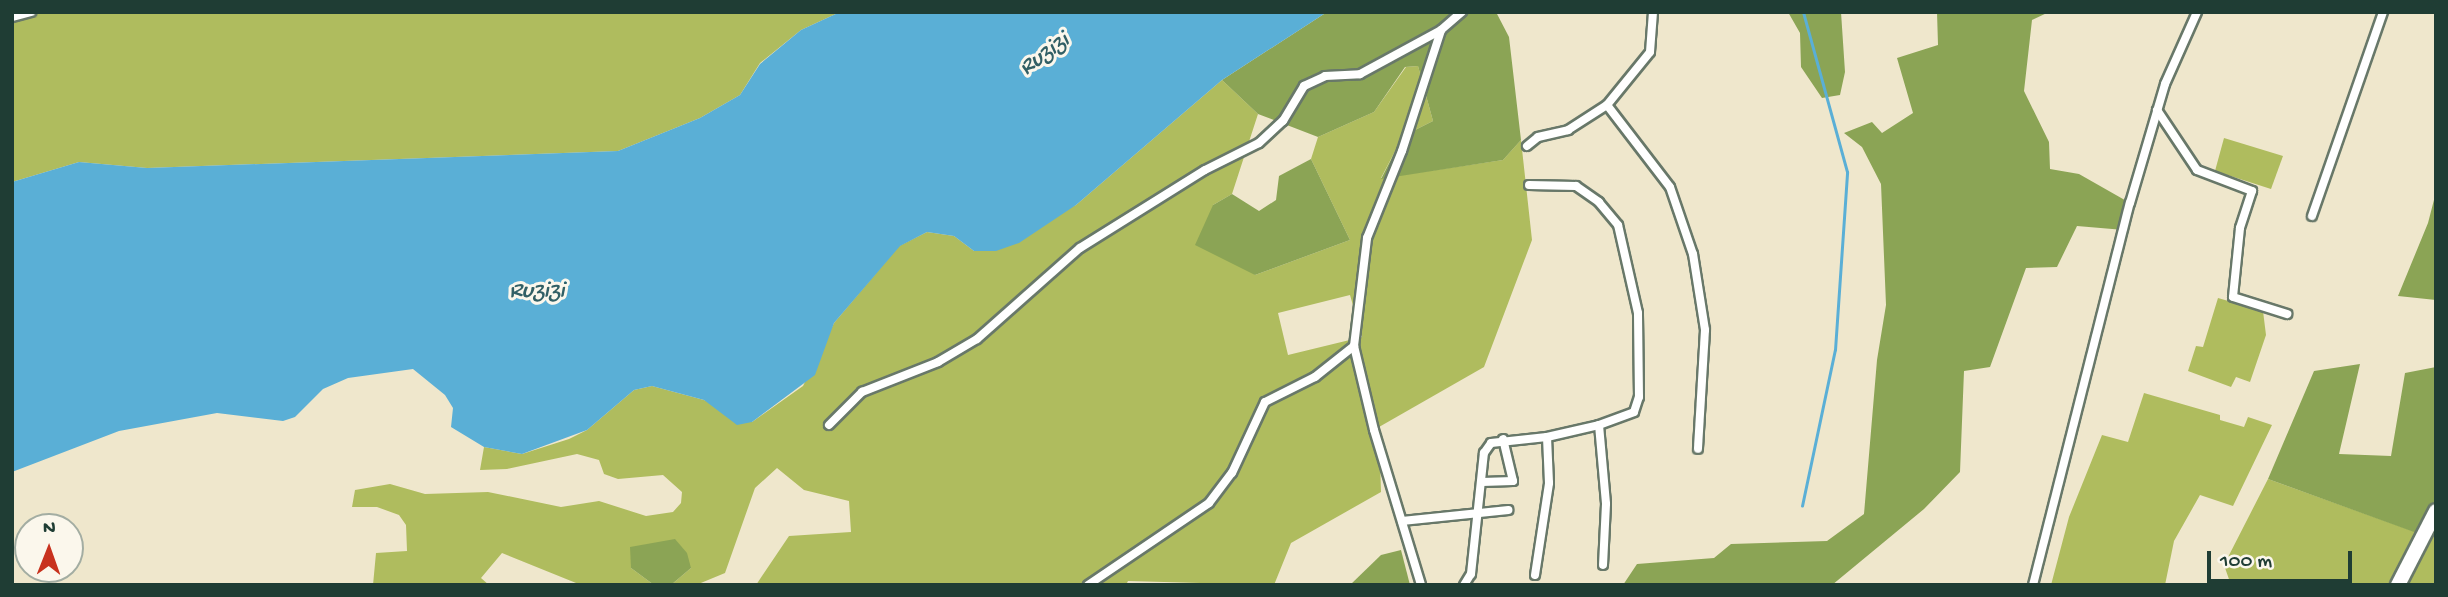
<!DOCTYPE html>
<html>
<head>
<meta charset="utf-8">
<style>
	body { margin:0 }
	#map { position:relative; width:2448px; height:597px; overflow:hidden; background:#efe7cc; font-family:"Gochi Hand",sans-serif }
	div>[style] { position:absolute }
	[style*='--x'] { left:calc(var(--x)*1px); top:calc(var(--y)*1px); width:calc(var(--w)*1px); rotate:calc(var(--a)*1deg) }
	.green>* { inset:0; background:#afbc5e }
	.forest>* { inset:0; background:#8ba455 }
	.water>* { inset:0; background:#5aafd6 }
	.stream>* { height:2.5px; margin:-1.25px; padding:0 1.25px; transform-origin:1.25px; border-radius:1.25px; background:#5aafd6 }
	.roads { filter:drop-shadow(2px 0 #687869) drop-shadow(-2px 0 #687869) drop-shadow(0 2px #687869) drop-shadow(0 -2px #687869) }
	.minor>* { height:8px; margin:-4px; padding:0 4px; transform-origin:4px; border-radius:4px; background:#fff }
	.trunk>* { height:14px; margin:-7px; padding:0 7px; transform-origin:7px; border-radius:7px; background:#fff }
	span { translate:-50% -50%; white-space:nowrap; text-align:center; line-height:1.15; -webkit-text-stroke:6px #fbf7ec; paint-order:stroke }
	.water-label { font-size:24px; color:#315f65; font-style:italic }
	.frame { position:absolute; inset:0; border:14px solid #1f3d34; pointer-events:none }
	.north { position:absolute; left:14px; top:513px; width:70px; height:70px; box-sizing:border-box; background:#fbf7ec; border:2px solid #a3ada2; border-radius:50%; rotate:1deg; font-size:19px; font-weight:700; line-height:28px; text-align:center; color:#1f3d34 }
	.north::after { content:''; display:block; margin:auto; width:24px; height:32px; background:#c8321e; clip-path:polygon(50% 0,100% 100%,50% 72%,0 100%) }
	.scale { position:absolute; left:2207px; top:551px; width:145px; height:32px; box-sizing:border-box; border:4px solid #1f3d34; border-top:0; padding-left:9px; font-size:21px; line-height:24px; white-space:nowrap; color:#1f3d34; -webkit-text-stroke:5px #fbf7ec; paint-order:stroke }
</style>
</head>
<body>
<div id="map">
	<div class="green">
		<i style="clip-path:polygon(12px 12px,840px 12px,801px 30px,760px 63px,740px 95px,700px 118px,618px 151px,147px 168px,79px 162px,12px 182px)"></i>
		<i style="clip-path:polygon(evenodd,1418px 66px,1433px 121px,1403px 136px,1381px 178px,1503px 160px,1521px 140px,1532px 240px,1484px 367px,1379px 427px,1381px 492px,1291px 543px,1274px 585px,1128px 581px,1126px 585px,756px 585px,789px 536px,851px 532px,849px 501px,804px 490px,777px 468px,755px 488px,725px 573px,696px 585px,671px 585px,691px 568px,631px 568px,654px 585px,581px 585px,502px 553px,481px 578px,489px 585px,373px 585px,376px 553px,407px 551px,406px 525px,399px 515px,377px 507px,352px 507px,355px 490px,390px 484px,425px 494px,488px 492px,561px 507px,599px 501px,646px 516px,673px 512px,681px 503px,682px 492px,663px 475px,618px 479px,604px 474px,599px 460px,577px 454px,507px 469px,480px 470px,484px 447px,522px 454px,569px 439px,587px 430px,634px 390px,652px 386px,704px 400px,752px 422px,803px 386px,834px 323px,899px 246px,927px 232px,954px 236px,974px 251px,1076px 205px,1222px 80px,1258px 114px,1232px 194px,1213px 205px,1255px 275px,1350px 240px,1311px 159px,1318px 137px,1374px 112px,1406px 67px,1418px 66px,1350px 295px,1362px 337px,1288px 355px,1278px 313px,1350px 295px)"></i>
		<i style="clip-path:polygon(2224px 138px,2283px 156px,2271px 189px,2215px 171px)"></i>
		<i style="clip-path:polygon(2218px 298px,2263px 311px,2266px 335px,2250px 382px,2236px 377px,2231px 387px,2188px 371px,2196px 346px,2203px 347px)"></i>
		<i style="clip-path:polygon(2144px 393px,2220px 415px,2220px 420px,2244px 427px,2248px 417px,2272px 425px,2233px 506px,2200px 495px,2174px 541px,2165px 585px,2051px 585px,2069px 517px,2102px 435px,2128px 442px)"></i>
		<i style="clip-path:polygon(2268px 479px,2424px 535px,2436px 511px,2436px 585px,2231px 585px,2224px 565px)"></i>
	</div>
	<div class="forest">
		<i style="clip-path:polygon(1327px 12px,1496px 12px,1509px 37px,1521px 140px,1503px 160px,1381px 179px,1403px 136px,1433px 121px,1418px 66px,1405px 67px,1374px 112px,1318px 137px,1258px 114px,1222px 80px)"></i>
		<i style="clip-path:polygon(1788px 12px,1841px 12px,1845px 72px,1840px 95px,1822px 98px,1801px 67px,1800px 33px)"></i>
		<i style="clip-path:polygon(1937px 12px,2049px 12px,2032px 20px,2024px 91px,2049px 142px,2050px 169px,2079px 174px,2130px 203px,2124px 230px,2077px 226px,2057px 267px,2026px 268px,1990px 367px,1964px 371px,1960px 472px,1924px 509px,1832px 585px,1623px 585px,1637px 564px,1714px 558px,1731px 544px,1827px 541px,1864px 514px,1877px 360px,1886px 305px,1881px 184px,1862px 147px,1844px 133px,1872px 122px,1882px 133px,1913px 113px,1897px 58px,1938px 45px)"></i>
		<i style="clip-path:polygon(1311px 159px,1350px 240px,1255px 275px,1195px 245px,1213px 205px,1232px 194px,1259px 211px,1276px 200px,1279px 176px)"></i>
		<i style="clip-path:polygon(2436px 192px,2436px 300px,2398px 296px,2428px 223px)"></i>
		<i style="clip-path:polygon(2360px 364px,2339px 454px,2391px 456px,2405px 373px,2436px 367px,2436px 511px,2425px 536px,2268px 479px,2314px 371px)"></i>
		<i style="clip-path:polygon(675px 539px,687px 553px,691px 568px,671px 585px,654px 585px,631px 568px,630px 547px)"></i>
		<i style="clip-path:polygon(1401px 550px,1410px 585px,1350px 585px,1381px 555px)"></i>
	</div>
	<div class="water">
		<i style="clip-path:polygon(840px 12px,1327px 12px,1222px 80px,1076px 205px,1019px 243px,996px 251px,974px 251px,954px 236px,927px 232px,900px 246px,834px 323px,815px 375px,752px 422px,737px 425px,704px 400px,652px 386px,634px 390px,587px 430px,522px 454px,484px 447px,451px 427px,453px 408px,445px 395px,413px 369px,348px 378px,323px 389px,295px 417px,283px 421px,217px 413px,119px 431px,12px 472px,12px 182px,79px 162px,147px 168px,618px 151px,700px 118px,740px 95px,760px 64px,801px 30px)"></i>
	</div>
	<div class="stream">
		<i style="--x:1802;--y:506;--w:159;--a:-78.1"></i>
		<i style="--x:1835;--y:350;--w:178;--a:-86.1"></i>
		<i style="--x:1847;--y:172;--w:166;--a:-105.4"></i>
	</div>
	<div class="roads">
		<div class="minor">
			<i style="--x:12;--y:17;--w:20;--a:-15"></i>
			<i style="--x:1607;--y:105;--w:103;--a:52.5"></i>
			<i style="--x:1670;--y:187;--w:71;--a:71.1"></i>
			<i style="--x:1693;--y:254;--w:77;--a:81"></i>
			<i style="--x:1705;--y:330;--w:119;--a:93.4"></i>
			<i style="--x:2157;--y:110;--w:72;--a:56.3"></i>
			<i style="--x:2197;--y:170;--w:59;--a:20.9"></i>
			<i style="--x:2252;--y:191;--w:39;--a:108"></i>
			<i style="--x:2240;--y:228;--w:69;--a:95.8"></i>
			<i style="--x:2233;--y:297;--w:57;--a:17.5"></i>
			<i style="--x:1527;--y:146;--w:14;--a:-39"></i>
			<i style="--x:1538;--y:137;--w:31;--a:-13"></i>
			<i style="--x:1568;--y:130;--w:46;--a:-32.7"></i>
			<i style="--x:1607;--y:105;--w:68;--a:-50.9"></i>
			<i style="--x:1650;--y:52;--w:40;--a:-85.7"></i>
			<i style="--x:2312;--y:216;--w:216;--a:-70.8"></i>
			<i style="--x:1354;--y:346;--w:86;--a:76.6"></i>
			<i style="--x:1374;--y:430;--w:162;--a:73.1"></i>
			<i style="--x:829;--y:425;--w:47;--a:-45"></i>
			<i style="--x:862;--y:392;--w:82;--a:-21.5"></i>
			<i style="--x:938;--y:362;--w:45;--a:-30.5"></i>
			<i style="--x:977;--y:339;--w:137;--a:-41.5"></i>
			<i style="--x:1080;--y:248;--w:147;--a:-32"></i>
			<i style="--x:1205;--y:170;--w:60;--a:-26.6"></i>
			<i style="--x:1259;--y:143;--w:33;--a:-43"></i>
			<i style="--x:1283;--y:121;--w:41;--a:-59"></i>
			<i style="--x:1304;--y:86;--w:23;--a:-25"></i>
			<i style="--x:1325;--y:76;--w:35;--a:-3"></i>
			<i style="--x:1360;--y:74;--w:92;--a:-28.5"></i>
			<i style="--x:1599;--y:425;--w:79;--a:84.9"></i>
			<i style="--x:1606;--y:504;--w:61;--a:92.8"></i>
			<i style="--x:1482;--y:482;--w:31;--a:-2"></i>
			<i style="--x:1513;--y:481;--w:43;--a:-103.4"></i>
			<i style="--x:1402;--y:521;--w:107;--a:-5.9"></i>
			<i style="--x:1535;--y:575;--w:93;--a:-81.3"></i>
			<i style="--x:1549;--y:483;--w:46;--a:-92.5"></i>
			<i style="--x:1088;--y:585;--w:146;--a:-34.1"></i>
			<i style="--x:1209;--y:503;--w:38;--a:-53"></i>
			<i style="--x:1232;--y:473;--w:78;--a:-65.1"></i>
			<i style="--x:1265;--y:402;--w:56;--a:-26.6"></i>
			<i style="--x:1315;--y:377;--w:50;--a:-38.5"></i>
			<i style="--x:1354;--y:346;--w:109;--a:-83.1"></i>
			<i style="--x:1367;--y:238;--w:94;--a:-68.1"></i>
			<i style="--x:1402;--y:151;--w:127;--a:-72.1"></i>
			<i style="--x:1441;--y:30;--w:28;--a:-41"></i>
			<i style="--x:1464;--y:585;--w:13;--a:-58"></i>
			<i style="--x:1471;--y:574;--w:122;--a:-83.9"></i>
			<i style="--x:1484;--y:453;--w:12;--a:-55"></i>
			<i style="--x:1491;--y:443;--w:56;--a:-6.1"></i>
			<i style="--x:1547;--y:437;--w:53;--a:-13"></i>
			<i style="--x:1599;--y:425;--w:37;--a:-20"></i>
			<i style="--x:1634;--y:412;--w:16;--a:-72"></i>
			<i style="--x:1639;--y:397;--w:84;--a:-90.7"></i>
			<i style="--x:1638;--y:313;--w:90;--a:-102.8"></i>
			<i style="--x:1618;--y:225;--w:30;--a:-130"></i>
			<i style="--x:1599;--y:202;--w:28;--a:-145"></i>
			<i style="--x:1576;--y:186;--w:47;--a:-178.8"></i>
			<i style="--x:2033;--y:585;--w:394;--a:-75.8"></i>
			<i style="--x:2130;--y:203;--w:124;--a:-73.6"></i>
			<i style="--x:2165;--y:84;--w:79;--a:-66"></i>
		</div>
		<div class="trunk">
			<i style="--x:2398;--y:585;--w:83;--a:-62.8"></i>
		</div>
	</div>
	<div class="water-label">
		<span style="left:1045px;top:55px;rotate:-36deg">Ruzizi</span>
		<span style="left:537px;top:292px">Ruzizi</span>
	</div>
	<div class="frame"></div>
	<div class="north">N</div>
	<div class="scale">100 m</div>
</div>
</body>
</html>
